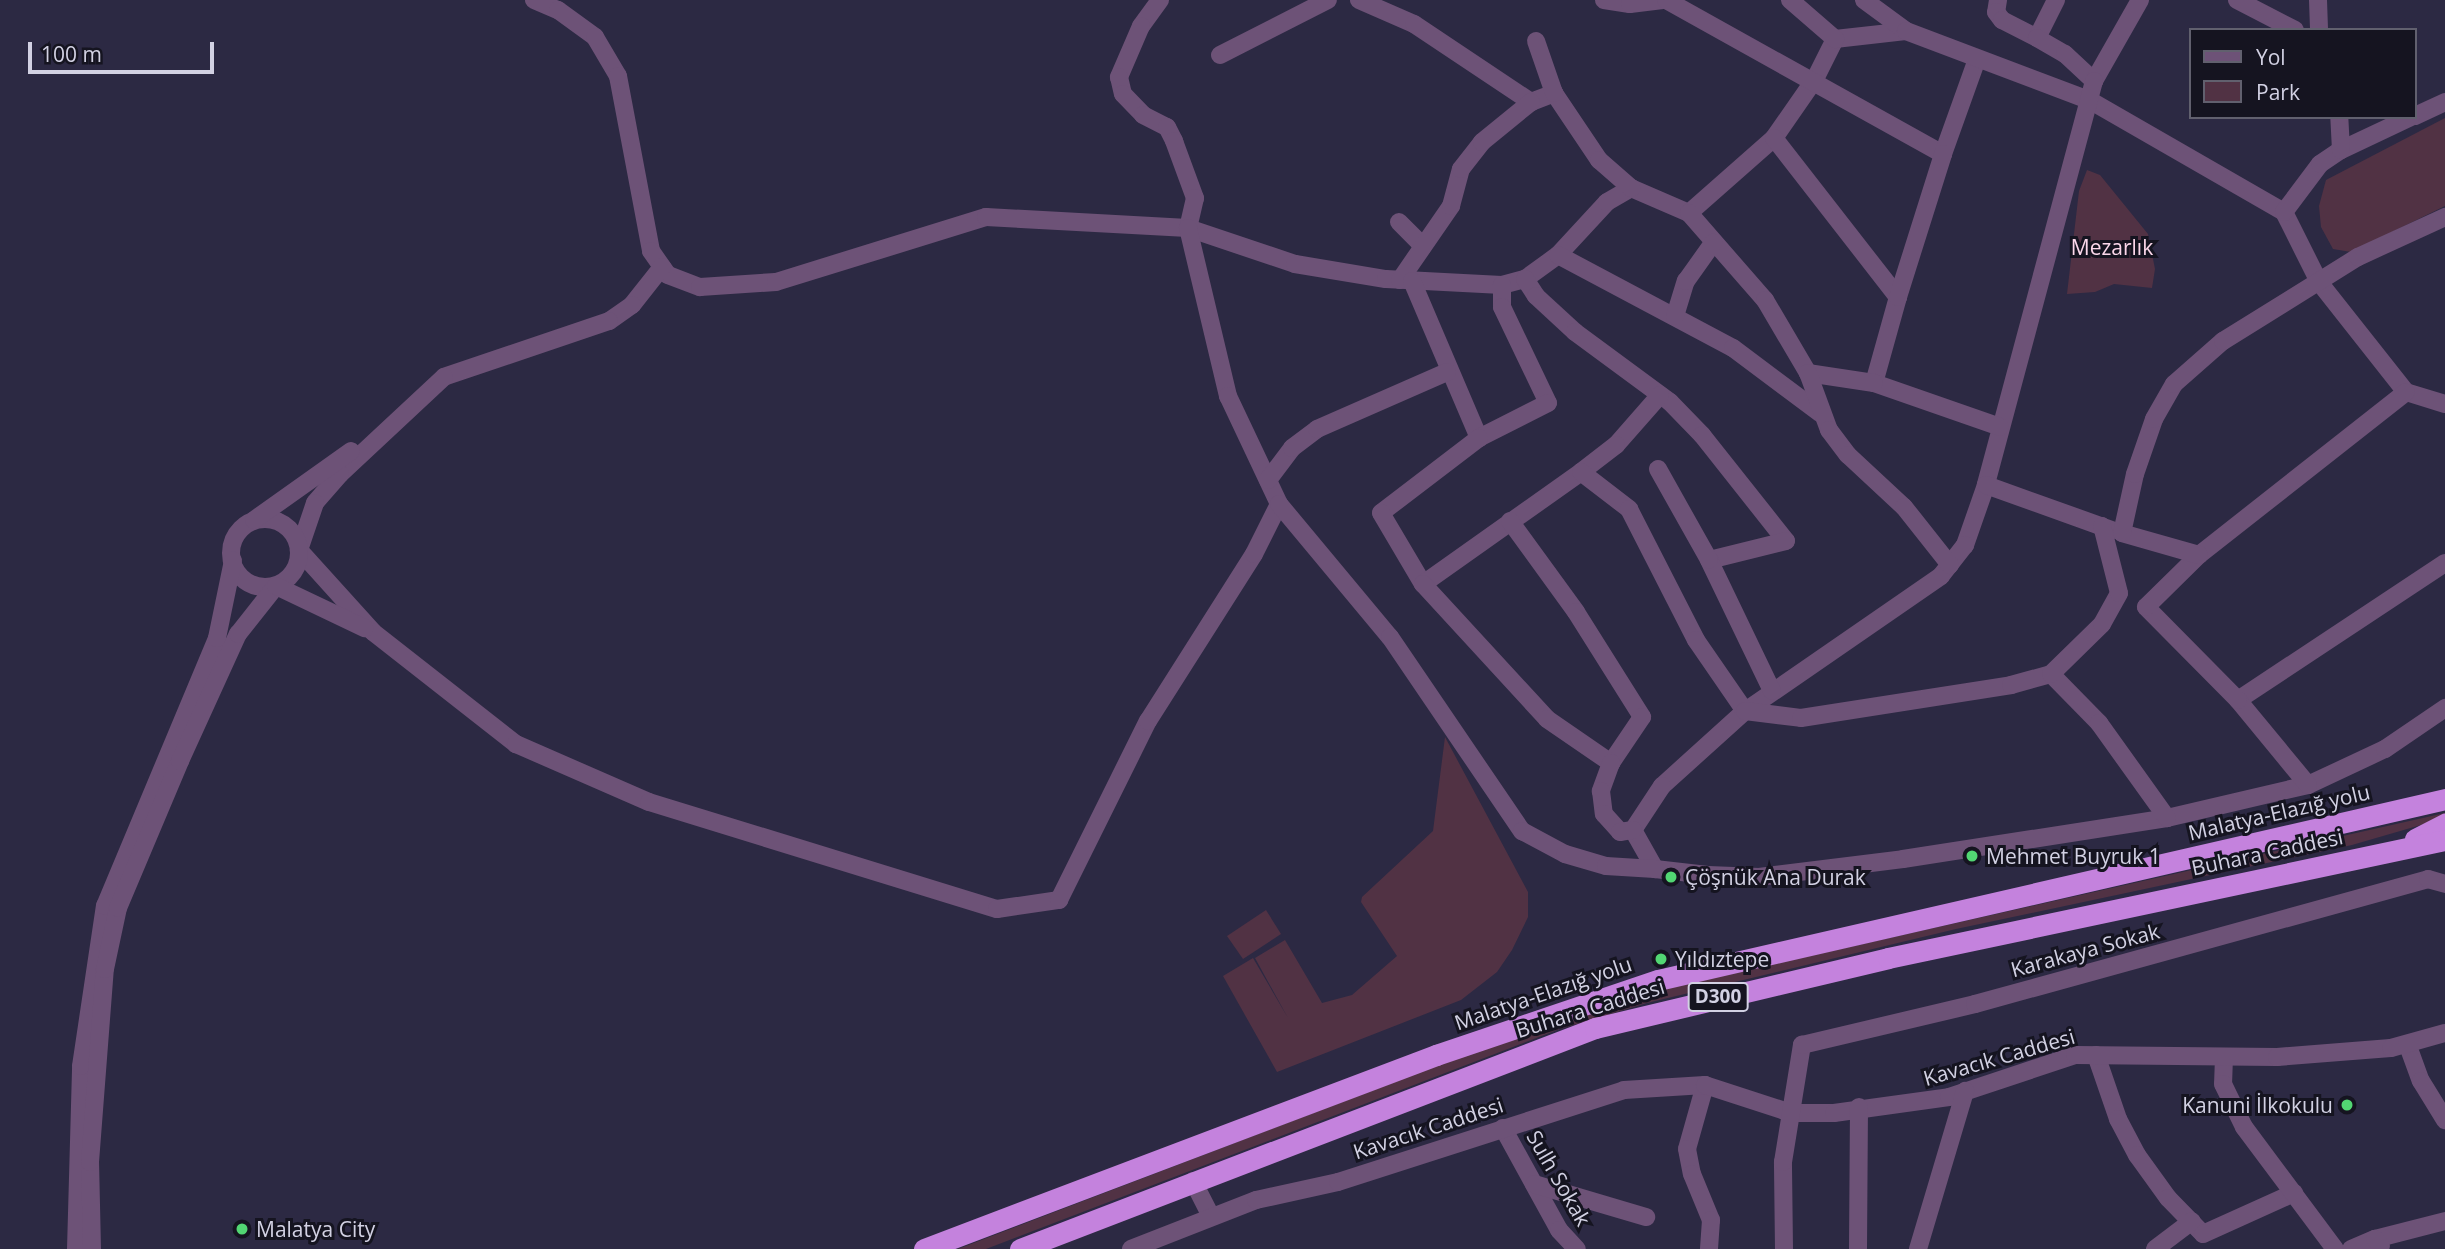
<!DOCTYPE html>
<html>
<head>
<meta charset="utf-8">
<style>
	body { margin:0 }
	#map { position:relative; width:2445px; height:1249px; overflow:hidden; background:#2c2943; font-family:"Open Sans",sans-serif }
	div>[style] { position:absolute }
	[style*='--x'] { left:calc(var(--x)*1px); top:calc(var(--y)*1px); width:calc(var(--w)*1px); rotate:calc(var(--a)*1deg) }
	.green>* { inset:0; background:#513244 }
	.minor>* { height:18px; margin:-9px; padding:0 9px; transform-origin:9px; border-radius:9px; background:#6d5277 }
	.minor>.ring { margin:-9px; padding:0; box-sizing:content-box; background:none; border:18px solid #6d5277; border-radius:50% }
	.highway>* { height:21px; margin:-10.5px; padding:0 10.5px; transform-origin:10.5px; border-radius:10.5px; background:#c482dd }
	.dots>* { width:19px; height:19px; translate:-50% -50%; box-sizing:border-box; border:4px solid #151420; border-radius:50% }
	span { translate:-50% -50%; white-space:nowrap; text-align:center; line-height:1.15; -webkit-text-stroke:6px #151420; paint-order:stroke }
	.shield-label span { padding:2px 5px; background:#151420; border:2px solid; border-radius:5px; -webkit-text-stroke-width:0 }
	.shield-label { font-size:19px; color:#d2d1e3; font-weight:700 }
	.park-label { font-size:21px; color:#fbd7ea }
	.street-label { font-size:21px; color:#d2d1e3 }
	.poi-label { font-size:21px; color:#d2d1e3 }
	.left { translate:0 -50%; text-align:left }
	.right { translate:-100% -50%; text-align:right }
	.legend { position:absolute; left:2189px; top:28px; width:228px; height:91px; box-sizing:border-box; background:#151420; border:2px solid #61606e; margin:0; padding:9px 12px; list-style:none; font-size:21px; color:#d2d1e3 }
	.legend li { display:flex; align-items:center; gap:14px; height:35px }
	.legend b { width:35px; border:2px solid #61606e }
	.scale { position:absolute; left:28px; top:42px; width:186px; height:32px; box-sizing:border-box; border:4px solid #d2d1e3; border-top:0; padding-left:9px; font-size:21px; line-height:24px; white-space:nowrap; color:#d2d1e3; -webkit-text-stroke:5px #151420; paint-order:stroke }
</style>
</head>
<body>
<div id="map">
	<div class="green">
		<i style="clip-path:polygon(2445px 118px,2445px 206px,2351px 252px,2333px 249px,2321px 227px,2319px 206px,2326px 180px)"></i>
		<i style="clip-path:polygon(2087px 170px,2100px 175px,2148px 234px,2155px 269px,2152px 288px,2114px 284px,2095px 292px,2067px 294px,2079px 191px)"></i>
		<i style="clip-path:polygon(1445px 737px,1528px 892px,1528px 917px,1512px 950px,1497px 972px,1461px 1000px,1277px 1072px,1223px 976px,1253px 958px,1288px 1018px,1255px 958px,1285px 940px,1322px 1003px,1352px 995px,1397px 956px,1361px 902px,1362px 897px,1433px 831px)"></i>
		<i style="clip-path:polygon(2445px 813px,2445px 818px,2352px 845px,1956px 929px,1647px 1003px,1560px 1029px,986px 1249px,958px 1249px,1444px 1063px,1645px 993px)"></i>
		<i style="clip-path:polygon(1266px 910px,1281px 934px,1243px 959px,1227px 936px)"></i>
	</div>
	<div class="minor">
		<i style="--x:534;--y:0;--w:26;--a:23"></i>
		<i style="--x:558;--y:10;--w:46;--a:36.1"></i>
		<i style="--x:595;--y:37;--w:45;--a:59.5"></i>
		<i style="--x:618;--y:76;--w:178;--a:79.3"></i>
		<i style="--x:651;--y:251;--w:29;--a:55"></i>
		<i style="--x:668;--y:275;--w:34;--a:21"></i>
		<i style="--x:700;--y:287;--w:76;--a:-3.8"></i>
		<i style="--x:776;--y:282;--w:220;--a:-17.2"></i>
		<i style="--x:986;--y:217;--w:202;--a:3.1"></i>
		<i style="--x:1188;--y:228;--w:113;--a:18.6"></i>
		<i style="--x:1295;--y:264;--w:92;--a:9.4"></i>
		<i style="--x:1386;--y:279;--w:116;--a:3"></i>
		<i style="--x:1502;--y:285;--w:24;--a:-15"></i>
		<i style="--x:1525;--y:279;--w:41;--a:-36"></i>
		<i style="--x:1558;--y:255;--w:72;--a:-47.2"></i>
		<i style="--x:1607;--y:202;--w:28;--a:-30"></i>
		<i style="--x:1631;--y:188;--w:63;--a:23.3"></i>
		<i style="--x:1689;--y:213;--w:113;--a:-41.4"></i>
		<i style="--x:1774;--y:138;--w:72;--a:-55.2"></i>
		<i style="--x:1815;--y:79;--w:45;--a:-63.4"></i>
		<i style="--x:1835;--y:39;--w:71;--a:-6.4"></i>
		<i style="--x:1160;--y:0;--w:32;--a:126"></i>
		<i style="--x:1141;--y:26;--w:56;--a:113.3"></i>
		<i style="--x:1119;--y:77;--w:17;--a:77"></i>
		<i style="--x:1123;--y:94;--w:29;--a:46"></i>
		<i style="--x:1143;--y:115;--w:27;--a:27"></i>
		<i style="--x:1167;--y:127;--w:16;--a:63"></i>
		<i style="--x:1174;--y:141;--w:61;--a:69.8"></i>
		<i style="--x:1195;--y:198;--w:31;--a:103"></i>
		<i style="--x:1188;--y:228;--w:173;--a:76.6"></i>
		<i style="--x:1228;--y:396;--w:119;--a:64.7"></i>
		<i style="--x:1359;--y:0;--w:60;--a:23.6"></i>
		<i style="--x:1414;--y:24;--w:141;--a:33.7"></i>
		<i style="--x:1531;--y:102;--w:25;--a:-21"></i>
		<i style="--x:1554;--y:93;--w:81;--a:56.1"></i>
		<i style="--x:1599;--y:160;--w:43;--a:41.2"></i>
		<i style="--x:1604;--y:0;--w:26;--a:9"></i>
		<i style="--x:1630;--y:4;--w:35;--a:-7"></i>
		<i style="--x:1666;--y:0;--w:317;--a:29.1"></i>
		<i style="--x:1943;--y:154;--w:101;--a:-70.3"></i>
		<i style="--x:1790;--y:0;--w:60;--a:40.9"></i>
		<i style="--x:1864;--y:0;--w:52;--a:36.4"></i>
		<i style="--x:1906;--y:31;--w:198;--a:20.7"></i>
		<i style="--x:2091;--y:101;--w:223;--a:29.9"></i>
		<i style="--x:2284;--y:212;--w:78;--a:63.4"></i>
		<i style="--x:2319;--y:282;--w:140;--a:51.7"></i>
		<i style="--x:2406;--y:392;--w:41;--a:17.1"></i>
		<i style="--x:1998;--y:0;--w:12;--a:99"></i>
		<i style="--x:1996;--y:12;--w:10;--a:53"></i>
		<i style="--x:2002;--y:20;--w:39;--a:27"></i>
		<i style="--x:2056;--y:0;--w:42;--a:116.6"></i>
		<i style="--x:2037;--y:38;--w:32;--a:30"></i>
		<i style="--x:2065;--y:54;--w:40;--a:43"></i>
		<i style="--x:2140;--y:0;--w:93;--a:119.6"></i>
		<i style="--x:2094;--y:81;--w:418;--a:105"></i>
		<i style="--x:1986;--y:485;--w:64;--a:109.3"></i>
		<i style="--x:1965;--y:545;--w:39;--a:128"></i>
		<i style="--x:1941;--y:576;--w:238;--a:145.4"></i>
		<i style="--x:1745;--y:711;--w:112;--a:137.9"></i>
		<i style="--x:1662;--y:786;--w:53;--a:123.4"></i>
		<i style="--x:1633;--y:830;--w:45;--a:60.6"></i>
		<i style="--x:1655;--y:869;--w:53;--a:6.5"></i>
		<i style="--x:1708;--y:875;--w:51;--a:2.2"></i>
		<i style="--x:1759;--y:877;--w:145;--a:-7.1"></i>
		<i style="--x:1903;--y:859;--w:267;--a:-8.8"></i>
		<i style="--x:2167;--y:818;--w:145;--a:-13.2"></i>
		<i style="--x:2308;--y:785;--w:85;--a:-25.1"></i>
		<i style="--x:2385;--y:749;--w:73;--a:-34.3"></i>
		<i style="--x:2237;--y:0;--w:65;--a:27.3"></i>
		<i style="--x:2318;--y:0;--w:30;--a:88"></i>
		<i style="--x:1536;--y:41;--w:55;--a:70.9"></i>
		<i style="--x:1220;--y:55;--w:121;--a:-27"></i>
		<i style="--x:2415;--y:116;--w:33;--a:-25"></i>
		<i style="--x:1774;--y:138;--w:202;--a:52.1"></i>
		<i style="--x:1898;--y:297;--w:89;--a:105.6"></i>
		<i style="--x:1874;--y:383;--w:133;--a:19.2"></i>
		<i style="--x:2341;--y:150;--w:77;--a:-25.2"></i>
		<i style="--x:2284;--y:212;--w:60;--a:-53.1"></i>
		<i style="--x:2320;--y:164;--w:25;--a:-34"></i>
		<i style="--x:2341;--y:150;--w:33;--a:-93"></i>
		<i style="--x:1689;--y:213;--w:116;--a:48.9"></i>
		<i style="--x:1765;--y:300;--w:85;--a:59.5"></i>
		<i style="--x:1399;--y:222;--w:34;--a:45"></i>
		<i style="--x:1558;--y:255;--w:198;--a:28"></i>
		<i style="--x:1733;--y:348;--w:109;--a:36.8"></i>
		<i style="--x:662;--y:267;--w:48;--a:128.3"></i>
		<i style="--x:632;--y:305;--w:28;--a:145"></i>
		<i style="--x:609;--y:321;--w:174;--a:161.3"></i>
		<i style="--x:444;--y:377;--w:142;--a:137"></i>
		<i style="--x:340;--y:474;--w:38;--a:131"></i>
		<i style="--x:315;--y:503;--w:50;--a:108.8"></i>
		<i style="--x:299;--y:550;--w:110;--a:47.9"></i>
		<i style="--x:373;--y:632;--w:182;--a:38.1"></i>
		<i style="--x:516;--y:744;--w:145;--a:23.6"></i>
		<i style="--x:649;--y:802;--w:364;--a:17.1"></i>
		<i style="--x:997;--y:909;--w:63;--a:-8.3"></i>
		<i style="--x:1059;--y:900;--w:200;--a:-63.6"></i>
		<i style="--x:1148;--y:721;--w:198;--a:-57.6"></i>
		<i style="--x:1254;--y:554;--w:56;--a:-63.4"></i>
		<i style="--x:1279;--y:504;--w:173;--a:50.2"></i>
		<i style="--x:1390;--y:637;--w:235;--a:55.8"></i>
		<i style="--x:1522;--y:831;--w:49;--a:28.1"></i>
		<i style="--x:1565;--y:854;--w:43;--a:16.3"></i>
		<i style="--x:1606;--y:866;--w:49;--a:3.5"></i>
		<i style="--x:1525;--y:279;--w:20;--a:57"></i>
		<i style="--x:1536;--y:296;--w:53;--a:42.7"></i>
		<i style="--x:1575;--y:332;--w:118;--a:36.4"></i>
		<i style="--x:1670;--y:402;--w:46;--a:45.9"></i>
		<i style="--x:1702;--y:435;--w:135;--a:51.6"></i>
		<i style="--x:1786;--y:541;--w:79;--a:166.1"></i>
		<i style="--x:1709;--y:560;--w:145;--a:64.3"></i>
		<i style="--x:1400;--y:280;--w:90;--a:-55.4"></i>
		<i style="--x:1451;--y:206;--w:38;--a:-75"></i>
		<i style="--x:1461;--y:169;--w:34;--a:-52"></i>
		<i style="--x:1482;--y:142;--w:63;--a:-39.2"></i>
		<i style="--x:1412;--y:281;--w:171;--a:66.9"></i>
		<i style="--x:1502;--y:285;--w:22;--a:90"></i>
		<i style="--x:1502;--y:307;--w:106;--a:64.4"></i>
		<i style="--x:1548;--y:403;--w:77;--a:153.1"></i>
		<i style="--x:1479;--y:438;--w:123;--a:142.6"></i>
		<i style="--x:1381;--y:513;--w:82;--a:59.4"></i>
		<i style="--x:1423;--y:584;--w:194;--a:-35.3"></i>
		<i style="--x:1898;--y:297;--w:150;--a:-72.5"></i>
		<i style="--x:1675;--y:316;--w:37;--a:-73"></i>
		<i style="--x:1686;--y:281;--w:47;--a:-54.6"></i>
		<i style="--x:1874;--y:383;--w:67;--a:-171.4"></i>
		<i style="--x:1808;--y:373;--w:61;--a:69.8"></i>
		<i style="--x:1829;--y:430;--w:31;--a:53"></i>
		<i style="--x:1848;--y:455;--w:76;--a:42.9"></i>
		<i style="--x:1904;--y:507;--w:74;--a:51.6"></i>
		<i style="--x:1660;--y:395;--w:67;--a:131.3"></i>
		<i style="--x:1616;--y:445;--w:44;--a:142.4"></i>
		<i style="--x:1581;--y:472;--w:61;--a:37.6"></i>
		<i style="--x:1629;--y:509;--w:147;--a:62.9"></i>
		<i style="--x:1696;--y:640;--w:86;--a:55.4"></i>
		<i style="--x:1745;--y:711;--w:56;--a:7.1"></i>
		<i style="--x:1801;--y:718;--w:213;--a:-8.9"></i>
		<i style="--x:2011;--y:685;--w:41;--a:-15.4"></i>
		<i style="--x:2051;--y:674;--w:69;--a:45.6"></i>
		<i style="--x:2099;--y:723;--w:117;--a:54.4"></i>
		<i style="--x:1658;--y:469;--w:104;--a:60.7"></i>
		<i style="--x:1268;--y:480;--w:40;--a:-53"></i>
		<i style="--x:1292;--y:448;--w:31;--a:-37"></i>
		<i style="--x:1317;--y:429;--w:142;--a:-23.7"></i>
		<i style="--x:1986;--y:485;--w:134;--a:19.7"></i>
		<i class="ring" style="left:231px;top:519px;width:50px;height:50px"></i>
		<i style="--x:254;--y:520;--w:119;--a:-35.4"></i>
		<i style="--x:1510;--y:521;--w:112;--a:54"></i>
		<i style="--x:1576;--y:612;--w:124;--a:57.8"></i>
		<i style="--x:1642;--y:717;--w:55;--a:124"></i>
		<i style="--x:2199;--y:555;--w:263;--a:-38.2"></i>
		<i style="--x:1423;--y:584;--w:183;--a:47.4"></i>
		<i style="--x:1547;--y:719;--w:78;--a:34.5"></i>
		<i style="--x:1611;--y:763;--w:30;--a:110"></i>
		<i style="--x:1601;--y:791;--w:23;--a:83"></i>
		<i style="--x:1604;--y:814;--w:24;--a:48"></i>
		<i style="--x:1620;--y:832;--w:13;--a:-9"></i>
		<i style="--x:2051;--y:674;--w:71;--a:-44.4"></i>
		<i style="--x:2102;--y:624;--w:35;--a:-61"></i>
		<i style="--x:2119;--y:593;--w:69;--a:-104.2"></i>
		<i style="--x:2238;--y:700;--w:248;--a:-33.5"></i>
		<i style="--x:2308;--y:785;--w:110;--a:-129.5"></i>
		<i style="--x:2238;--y:700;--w:131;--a:-134.7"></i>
		<i style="--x:2146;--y:607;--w:74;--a:-44.5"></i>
		<i style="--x:2199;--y:555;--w:80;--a:-164.1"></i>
		<i style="--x:2122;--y:533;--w:60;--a:-77.6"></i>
		<i style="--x:2135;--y:474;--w:58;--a:-70.9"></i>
		<i style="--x:2154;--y:419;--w:40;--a:-60.3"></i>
		<i style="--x:2174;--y:384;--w:65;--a:-41.3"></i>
		<i style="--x:2223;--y:341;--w:159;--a:-31.9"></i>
		<i style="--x:2358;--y:257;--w:96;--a:-24.7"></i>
		<i style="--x:2408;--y:1046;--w:37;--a:70"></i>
		<i style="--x:2421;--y:1081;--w:46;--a:58.4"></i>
		<i style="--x:2096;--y:1055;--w:68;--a:71"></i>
		<i style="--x:2118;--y:1119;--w:41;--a:62.2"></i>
		<i style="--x:2137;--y:1155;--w:53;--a:54.2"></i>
		<i style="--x:2168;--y:1198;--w:50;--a:45.8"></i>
		<i style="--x:2203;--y:1234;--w:100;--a:-24.3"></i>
		<i style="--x:2224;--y:1057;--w:27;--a:92"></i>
		<i style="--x:2223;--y:1084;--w:48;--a:64"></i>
		<i style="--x:2244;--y:1127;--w:152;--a:53.3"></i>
		<i style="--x:1705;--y:1085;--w:66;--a:105.7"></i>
		<i style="--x:1687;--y:1149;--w:25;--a:79"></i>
		<i style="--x:1692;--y:1174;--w:50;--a:67.6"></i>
		<i style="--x:1711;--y:1220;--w:29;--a:94"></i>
		<i style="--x:1503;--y:1128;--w:116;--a:61.2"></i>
		<i style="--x:1559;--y:1230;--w:26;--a:47"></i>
		<i style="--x:1193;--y:1181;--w:38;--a:63"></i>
		<i style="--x:1534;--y:1184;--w:117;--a:16.4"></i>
		<i style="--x:2375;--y:1239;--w:72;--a:-14.4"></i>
		<i style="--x:76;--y:1249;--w:183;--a:-88.4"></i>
		<i style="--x:81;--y:1066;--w:162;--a:-81.5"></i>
		<i style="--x:105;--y:906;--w:290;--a:-67.3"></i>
		<i style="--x:217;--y:638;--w:79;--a:-78.3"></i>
		<i style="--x:92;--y:1249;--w:87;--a:-91.3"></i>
		<i style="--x:90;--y:1162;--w:194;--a:-85.6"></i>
		<i style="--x:105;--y:969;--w:62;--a:-78"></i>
		<i style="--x:118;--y:908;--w:160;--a:-67.1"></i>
		<i style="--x:180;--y:761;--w:140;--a:-65.5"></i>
		<i style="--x:238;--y:634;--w:61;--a:-51.6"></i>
		<i style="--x:276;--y:586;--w:98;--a:25.5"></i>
		<i style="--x:1131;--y:1249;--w:134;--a:-21.4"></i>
		<i style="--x:1256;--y:1200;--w:84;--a:-12.4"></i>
		<i style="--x:1338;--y:1182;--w:300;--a:-17.8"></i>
		<i style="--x:1624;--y:1090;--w:81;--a:-3.5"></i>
		<i style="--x:1705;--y:1085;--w:90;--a:18"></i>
		<i style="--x:1791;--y:1113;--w:43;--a:0"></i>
		<i style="--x:1834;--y:1113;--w:116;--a:-7.9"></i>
		<i style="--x:1949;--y:1097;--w:133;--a:-18.4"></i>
		<i style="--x:2075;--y:1055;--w:202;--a:0.6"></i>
		<i style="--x:2277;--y:1057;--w:114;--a:-4.5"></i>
		<i style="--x:2391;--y:1048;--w:56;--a:-15.5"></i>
		<i style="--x:1784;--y:1249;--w:87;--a:-90.7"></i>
		<i style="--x:1783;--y:1162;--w:119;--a:-80.8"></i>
		<i style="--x:1802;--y:1045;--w:178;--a:-13.3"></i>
		<i style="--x:1975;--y:1004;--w:470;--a:-15.4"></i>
		<i style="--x:2428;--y:879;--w:18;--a:16"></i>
		<i style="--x:1858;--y:1249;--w:142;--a:-89.6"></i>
		<i style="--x:1918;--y:1249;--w:165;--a:-73.4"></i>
		<i style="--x:2155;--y:1249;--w:46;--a:-37.1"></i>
		<i style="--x:2351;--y:1249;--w:26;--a:-23"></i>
		<i style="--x:2375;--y:1239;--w:9;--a:49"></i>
	</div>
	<div class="highway">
		<i style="--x:2415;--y:839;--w:34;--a:-27"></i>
		<i style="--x:924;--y:1249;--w:548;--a:-20.75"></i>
		<i style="--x:1436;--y:1055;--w:234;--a:-18.7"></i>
		<i style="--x:1658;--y:980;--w:808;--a:-12.95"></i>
		<i style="--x:1020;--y:1249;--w:616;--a:-21.02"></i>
		<i style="--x:1595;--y:1028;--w:301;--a:-13.4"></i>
		<i style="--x:1888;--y:958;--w:569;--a:-11.96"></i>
	</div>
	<div class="dots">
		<i style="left:1972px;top:856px;background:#52d673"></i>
		<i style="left:1671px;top:877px;background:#52d673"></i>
		<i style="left:1661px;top:959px;background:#52d673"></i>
		<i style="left:2347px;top:1105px;background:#52d673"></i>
		<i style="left:242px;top:1229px;background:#52d673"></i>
	</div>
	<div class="shield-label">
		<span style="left:1718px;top:997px">D300</span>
	</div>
	<div class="park-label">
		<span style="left:2112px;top:247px">Mezarlık</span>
	</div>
	<div class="street-label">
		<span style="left:2279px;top:812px;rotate:-13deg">Malatya-Elazığ yolu</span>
		<span style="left:2267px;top:852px;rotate:-12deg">Buhara Caddesi</span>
		<span style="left:2085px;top:950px;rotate:-15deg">Karakaya Sokak</span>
		<span style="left:1543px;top:993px;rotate:-19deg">Malatya-Elazığ yolu</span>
		<span style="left:1590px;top:1008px;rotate:-17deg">Buhara Caddesi</span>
		<span style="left:1999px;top:1057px;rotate:-16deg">Kavacık Caddesi</span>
		<span style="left:1428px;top:1128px;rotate:-18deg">Kavacık Caddesi</span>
		<span style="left:1559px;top:1178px;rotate:60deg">Sulh Sokak</span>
	</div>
	<div class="poi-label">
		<span class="left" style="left:1986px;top:856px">Mehmet Buyruk 1</span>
		<span class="left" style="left:1685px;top:877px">Çöşnük Ana Durak</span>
		<span class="left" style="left:1675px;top:959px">Yıldıztepe</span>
		<span class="right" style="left:2333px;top:1105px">Kanuni İlkokulu</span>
		<span class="left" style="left:256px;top:1229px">Malatya City</span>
	</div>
	<ul class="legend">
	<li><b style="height:9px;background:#6d5277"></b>Yol</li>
	<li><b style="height:19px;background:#513244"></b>Park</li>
	</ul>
	<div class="scale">100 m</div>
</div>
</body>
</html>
